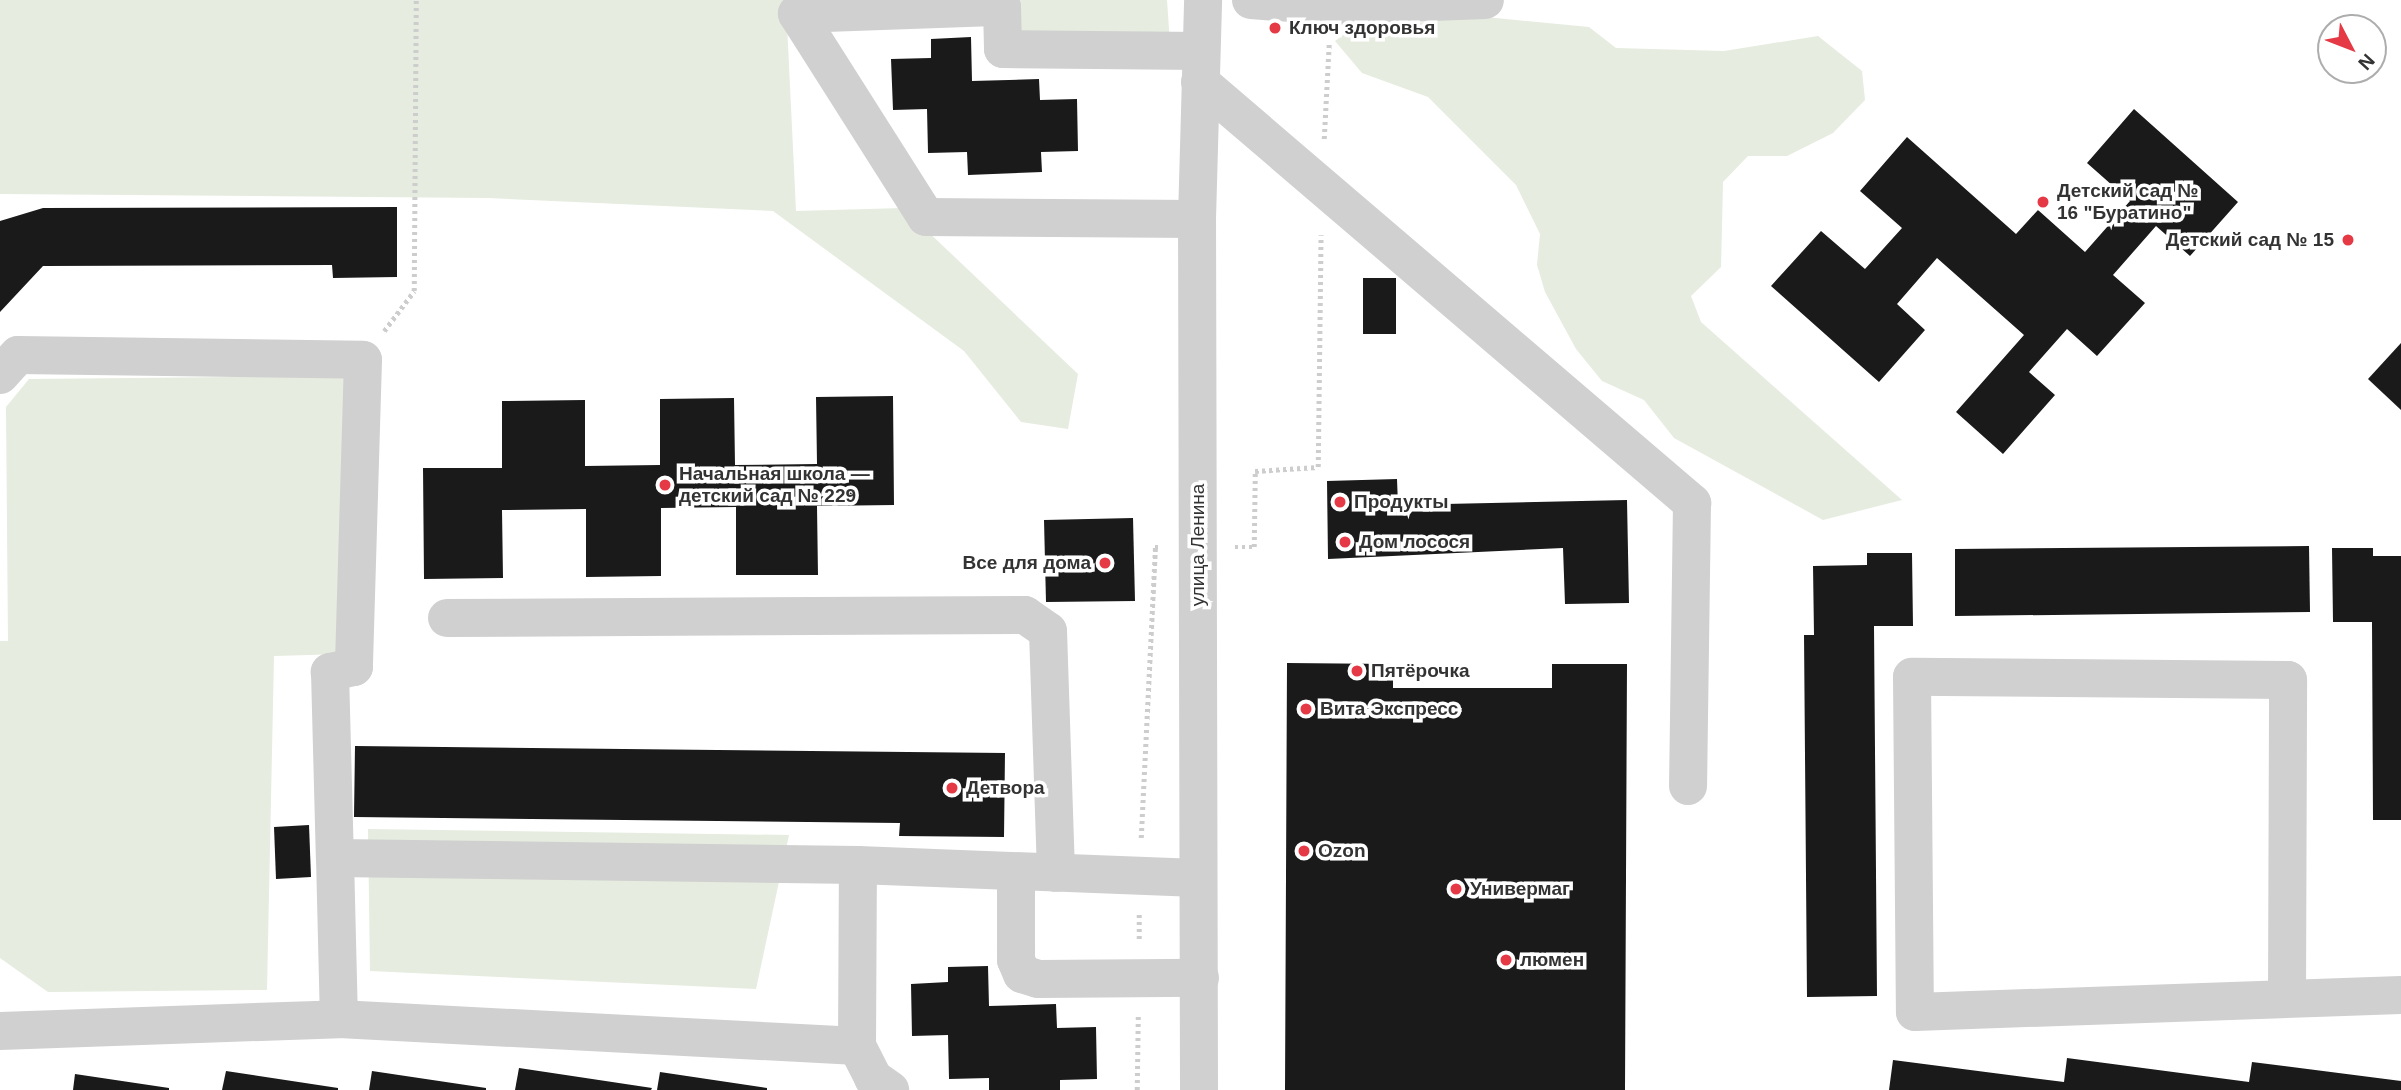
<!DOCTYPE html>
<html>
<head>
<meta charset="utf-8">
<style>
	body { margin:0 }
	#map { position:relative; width:2401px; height:1090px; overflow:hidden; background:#fff; font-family:Helvetica,sans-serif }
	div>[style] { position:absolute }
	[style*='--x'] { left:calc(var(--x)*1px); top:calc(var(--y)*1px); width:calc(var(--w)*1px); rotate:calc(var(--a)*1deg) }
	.green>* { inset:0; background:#e6ecdf }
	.building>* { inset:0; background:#1a1a1a }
	.path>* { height:4.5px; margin-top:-2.25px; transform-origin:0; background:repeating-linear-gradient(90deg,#cdcdcd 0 3.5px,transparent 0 7px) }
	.minor>* { height:38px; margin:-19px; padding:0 19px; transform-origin:19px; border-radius:19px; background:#d0d0d0 }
	.dots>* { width:19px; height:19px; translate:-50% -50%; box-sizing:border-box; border:4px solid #fff; border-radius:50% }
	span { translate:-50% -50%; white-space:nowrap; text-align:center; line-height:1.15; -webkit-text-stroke:7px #fff; paint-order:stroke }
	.poi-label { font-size:19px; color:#333; font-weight:700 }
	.left { translate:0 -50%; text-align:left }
	.right { translate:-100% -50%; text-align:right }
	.street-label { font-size:19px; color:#333 }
	.north { position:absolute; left:2317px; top:14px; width:70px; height:70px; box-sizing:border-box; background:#fff; border:2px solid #adadad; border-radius:50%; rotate:132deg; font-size:19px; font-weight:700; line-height:28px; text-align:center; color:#333 }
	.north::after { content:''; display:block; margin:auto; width:24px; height:32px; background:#e63946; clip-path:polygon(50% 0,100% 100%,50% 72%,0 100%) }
</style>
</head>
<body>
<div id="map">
	<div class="green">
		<i style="clip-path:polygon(0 0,869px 0,786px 3px,796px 211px,903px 208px,1078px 374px,1068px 429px,1021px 422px,964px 351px,773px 211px,488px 198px,0 194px)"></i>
		<i style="clip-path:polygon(1014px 0,1167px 0,1170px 44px,1015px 38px)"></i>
		<i style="clip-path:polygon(1465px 15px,1589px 27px,1616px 48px,1724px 51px,1818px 36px,1862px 71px,1865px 100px,1833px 133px,1787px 156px,1748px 156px,1723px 182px,1721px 267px,1691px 296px,1701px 322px,1902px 500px,1823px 520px,1674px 438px,1644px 400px,1602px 381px,1576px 349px,1545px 292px,1537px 265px,1540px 234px,1516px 185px,1428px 97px,1362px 73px,1335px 41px,1365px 19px,1412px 24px)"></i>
		<i style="clip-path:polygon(348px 376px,344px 654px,274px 656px,267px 990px,48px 992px,0 958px,0 641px,8px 641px,6px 407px,29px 379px)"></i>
		<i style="clip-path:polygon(368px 829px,789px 835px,756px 989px,370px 971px)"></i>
	</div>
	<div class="building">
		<i style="clip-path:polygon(971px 37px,972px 81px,1039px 79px,1040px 100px,1077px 99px,1078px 151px,1041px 152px,1042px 172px,968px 175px,967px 152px,928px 153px,927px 109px,893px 110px,891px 59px,931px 58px,931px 39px)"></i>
		<i style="clip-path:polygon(2134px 109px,2238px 202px,2190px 256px,2156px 226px,2113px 275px,2145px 303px,2097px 356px,2067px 329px,2029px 372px,2055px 395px,2003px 454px,1956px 412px,2024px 335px,1937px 258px,1897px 304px,1925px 330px,1879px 382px,1771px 286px,1821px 231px,1865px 269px,1902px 228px,1860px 191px,1907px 137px,2016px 234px,2038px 210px,2085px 252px,2130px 201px,2087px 163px)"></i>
		<i style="clip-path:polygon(397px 207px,397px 277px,333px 278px,332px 265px,43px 266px,0 312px,0 221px,43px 208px)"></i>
		<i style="clip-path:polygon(1363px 278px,1396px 278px,1396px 334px,1363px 334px)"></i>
		<i style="clip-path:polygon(2401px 343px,2401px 410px,2368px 379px)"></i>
		<i style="clip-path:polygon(893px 396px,894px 505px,817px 506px,818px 575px,736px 575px,736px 507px,661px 508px,661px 576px,586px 577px,586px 509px,502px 510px,503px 578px,424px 579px,423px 468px,502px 468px,502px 401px,585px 400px,585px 466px,660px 465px,660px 399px,734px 398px,735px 465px,817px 464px,816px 397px)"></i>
		<i style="clip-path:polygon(1397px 479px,1398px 505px,1627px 500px,1629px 603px,1565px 604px,1563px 548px,1328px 559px,1327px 481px)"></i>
		<i style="clip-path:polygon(1133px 518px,1135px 601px,1046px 602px,1044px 520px)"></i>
		<i style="clip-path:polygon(2309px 546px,2310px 612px,1955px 616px,1955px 549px)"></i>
		<i style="clip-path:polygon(2332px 548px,2373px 548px,2373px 556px,2401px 556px,2401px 820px,2373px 820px,2372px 622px,2333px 622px)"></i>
		<i style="clip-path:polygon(1867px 553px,1912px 553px,1913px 626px,1874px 626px,1877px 996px,1807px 997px,1804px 635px,1814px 635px,1813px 566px,1867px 565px)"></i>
		<i style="clip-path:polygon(1287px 663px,1393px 664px,1393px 688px,1552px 688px,1552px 664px,1627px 664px,1625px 1090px,1285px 1090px)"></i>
		<i style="clip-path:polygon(355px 746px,1005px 753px,1004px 837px,899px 836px,900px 823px,354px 817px)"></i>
		<i style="clip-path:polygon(309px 825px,311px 877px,276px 879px,274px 827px)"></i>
		<i style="clip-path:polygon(988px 966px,989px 1006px,1056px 1004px,1057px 1028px,1096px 1027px,1097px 1079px,1060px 1080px,1060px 1090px,989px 1090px,989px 1078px,949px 1079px,948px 1035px,912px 1036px,911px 984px,948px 982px,948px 967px)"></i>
		<i style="clip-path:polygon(2067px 1058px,2249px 1082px,2252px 1062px,2401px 1081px,2401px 1090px,1889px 1090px,1893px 1060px,2064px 1082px)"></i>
		<i style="clip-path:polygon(519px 1068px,652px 1088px,651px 1090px,515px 1090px)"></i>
		<i style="clip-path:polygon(226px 1071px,338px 1088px,338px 1090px,222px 1090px)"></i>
		<i style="clip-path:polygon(372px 1071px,486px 1088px,486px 1090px,369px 1090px)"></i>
		<i style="clip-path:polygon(660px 1072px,767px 1088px,767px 1090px,657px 1090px)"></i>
		<i style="clip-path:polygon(75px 1074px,169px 1088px,169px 1090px,73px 1090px)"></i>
	</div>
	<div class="path">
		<i style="--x:1324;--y:139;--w:96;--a:-87"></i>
		<i style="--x:384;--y:331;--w:50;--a:-53.1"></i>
		<i style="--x:414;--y:291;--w:291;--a:-89.6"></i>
		<i style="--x:1235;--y:547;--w:19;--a:0"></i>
		<i style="--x:1254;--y:547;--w:76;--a:-89.2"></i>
		<i style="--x:1255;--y:471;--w:63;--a:-3.6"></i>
		<i style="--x:1318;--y:467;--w:232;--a:-89.3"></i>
		<i style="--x:1141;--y:838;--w:291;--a:-87.2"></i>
		<i style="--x:1155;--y:547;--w:4;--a:0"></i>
		<i style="--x:1139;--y:939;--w:26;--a:-90"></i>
		<i style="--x:1137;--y:1090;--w:75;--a:-89.2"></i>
	</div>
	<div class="minor">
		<i style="--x:1251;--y:0;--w:80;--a:4.3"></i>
		<i style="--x:1331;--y:6;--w:154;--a:-2.2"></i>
		<i style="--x:1200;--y:82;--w:648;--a:40.55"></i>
		<i style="--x:1692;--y:503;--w:283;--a:90.8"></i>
		<i style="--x:1197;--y:219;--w:271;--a:-179.6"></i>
		<i style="--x:926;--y:217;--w:241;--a:-122.4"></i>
		<i style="--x:797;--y:14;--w:205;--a:-2"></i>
		<i style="--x:1002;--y:7;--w:42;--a:88.6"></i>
		<i style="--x:1003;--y:49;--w:198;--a:0.6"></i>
		<i style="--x:0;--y:375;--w:27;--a:-48"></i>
		<i style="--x:18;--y:355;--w:345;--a:0.8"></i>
		<i style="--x:363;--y:360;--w:307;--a:91.7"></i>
		<i style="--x:354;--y:667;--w:25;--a:168"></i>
		<i style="--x:330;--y:672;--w:186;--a:88.5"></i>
		<i style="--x:335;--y:858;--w:523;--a:0.77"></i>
		<i style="--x:858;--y:865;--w:340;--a:2.2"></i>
		<i style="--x:447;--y:618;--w:578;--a:-0.3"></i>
		<i style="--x:1025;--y:615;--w:28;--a:35"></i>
		<i style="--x:1048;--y:631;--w:242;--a:88.1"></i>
		<i style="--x:335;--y:858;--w:161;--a:88.6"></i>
		<i style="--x:1016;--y:873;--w:87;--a:90"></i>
		<i style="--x:1016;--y:960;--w:15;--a:67"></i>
		<i style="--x:1022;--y:974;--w:17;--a:17"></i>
		<i style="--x:1038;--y:979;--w:162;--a:-0.4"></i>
		<i style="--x:2287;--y:998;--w:318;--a:-89.8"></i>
		<i style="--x:2288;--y:680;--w:376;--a:-179.5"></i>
		<i style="--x:1912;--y:677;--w:335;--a:89.5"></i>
		<i style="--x:1915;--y:1012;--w:486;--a:-2"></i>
		<i style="--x:0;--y:1031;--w:339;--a:-2"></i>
		<i style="--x:339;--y:1019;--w:519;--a:2.98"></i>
		<i style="--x:857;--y:1046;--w:36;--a:63"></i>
		<i style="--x:873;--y:1078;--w:21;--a:35"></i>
		<i style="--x:857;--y:1046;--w:181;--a:-89.7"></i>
		<i style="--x:1199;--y:1090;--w:871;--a:-90.13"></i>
		<i style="--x:1197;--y:219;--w:219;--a:-88.4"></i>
	</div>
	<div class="dots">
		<i style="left:1275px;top:28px;background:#e63946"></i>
		<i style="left:2043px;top:202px;background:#e63946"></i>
		<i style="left:2348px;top:240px;background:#e63946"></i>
		<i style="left:665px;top:485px;background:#e63946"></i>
		<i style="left:1340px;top:502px;background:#e63946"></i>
		<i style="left:1345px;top:542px;background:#e63946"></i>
		<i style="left:1105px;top:563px;background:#e63946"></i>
		<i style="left:1357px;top:671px;background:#e63946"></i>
		<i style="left:1306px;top:709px;background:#e63946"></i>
		<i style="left:952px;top:788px;background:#e63946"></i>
		<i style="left:1304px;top:851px;background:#e63946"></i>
		<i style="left:1456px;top:889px;background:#e63946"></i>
		<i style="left:1506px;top:960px;background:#e63946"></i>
	</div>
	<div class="poi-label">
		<span class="left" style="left:1289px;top:28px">Ключ здоровья</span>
		<span class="left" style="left:2057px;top:202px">Детский сад №<br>16 "Буратино"</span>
		<span class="right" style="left:2334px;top:240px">Детский сад № 15</span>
		<span class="left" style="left:679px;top:485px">Начальная школа —<br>детский сад № 229</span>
		<span class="left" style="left:1354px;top:502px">Продукты</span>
		<span class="left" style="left:1359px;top:542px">Дом лосося</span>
		<span class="right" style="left:1091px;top:563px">Все для дома</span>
		<span class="left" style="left:1371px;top:671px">Пятёрочка</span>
		<span class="left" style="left:1320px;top:709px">Вита Экспресс</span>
		<span class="left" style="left:966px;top:788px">Детвора</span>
		<span class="left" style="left:1318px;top:851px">Ozon</span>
		<span class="left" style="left:1470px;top:889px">Универмаг</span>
		<span class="left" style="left:1520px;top:960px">люмен</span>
	</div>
	<div class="street-label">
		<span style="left:1198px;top:545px;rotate:-90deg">улица Ленина</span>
	</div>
	<div class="north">N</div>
</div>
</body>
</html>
